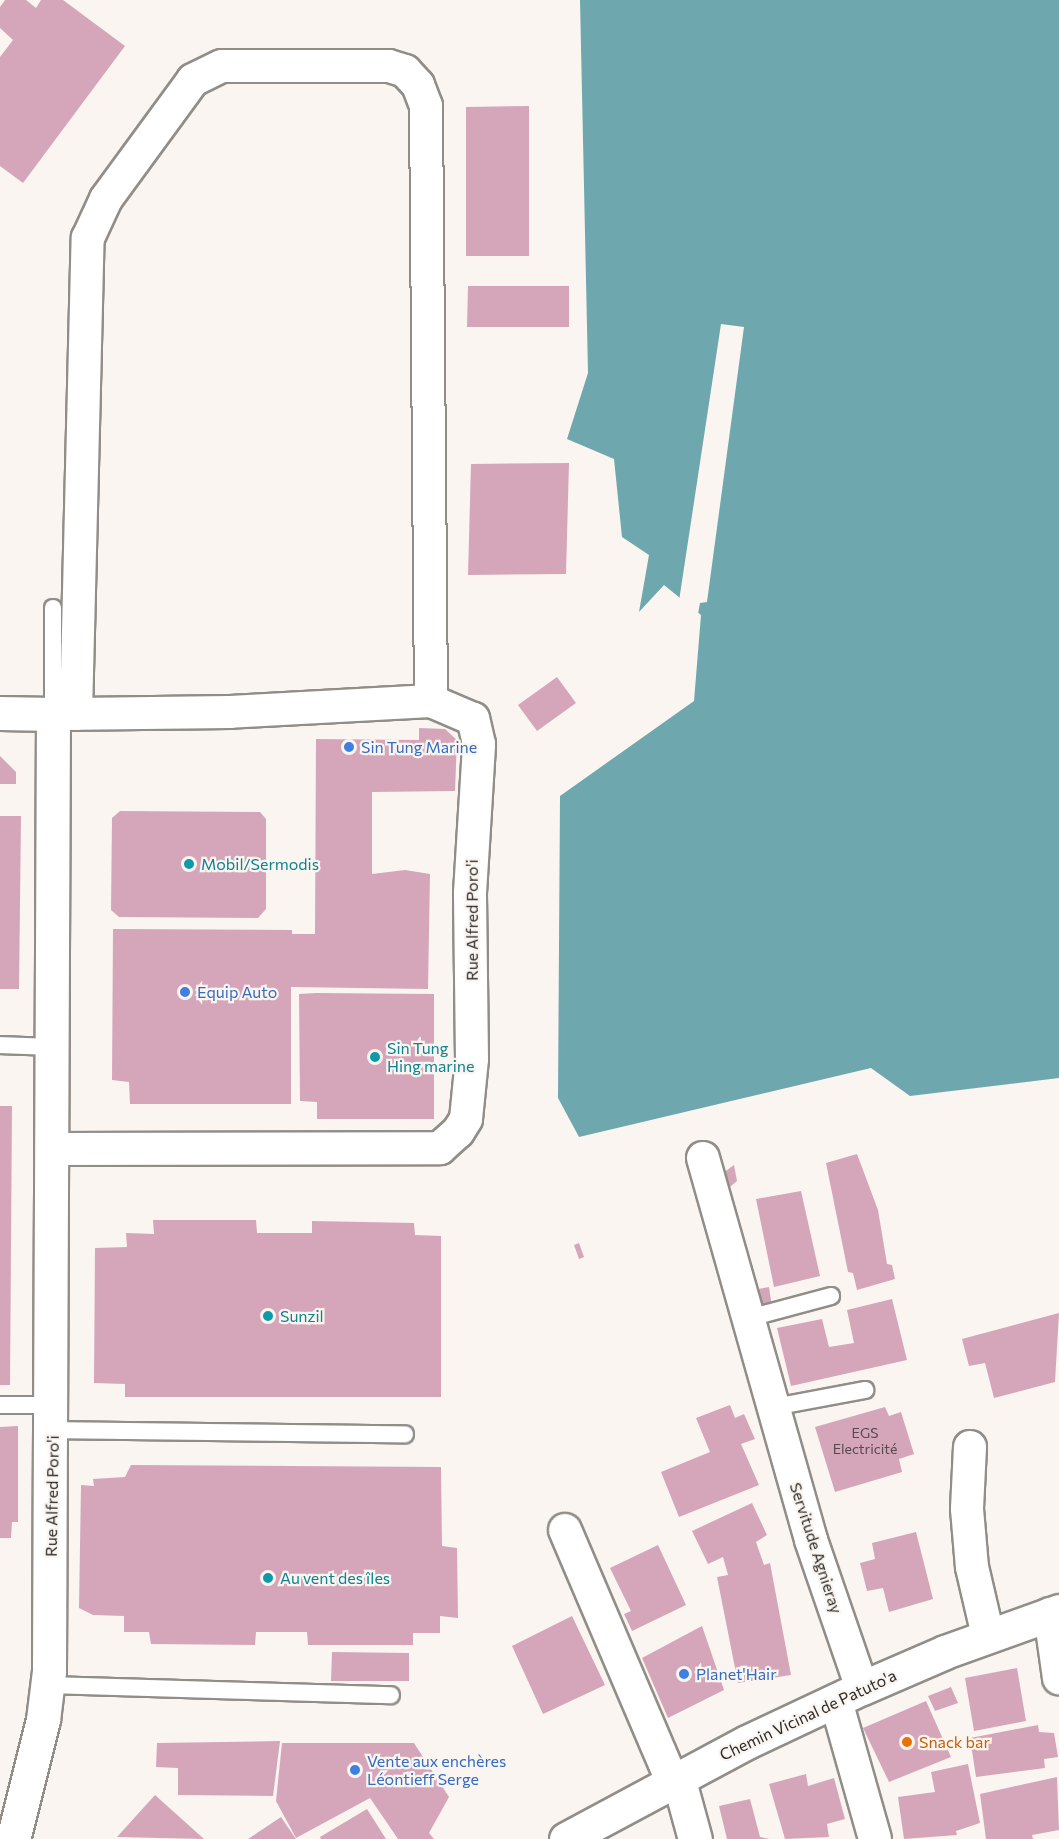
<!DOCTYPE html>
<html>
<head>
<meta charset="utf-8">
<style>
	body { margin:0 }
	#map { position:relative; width:1059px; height:1839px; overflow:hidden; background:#faf5f0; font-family:Commissioner,sans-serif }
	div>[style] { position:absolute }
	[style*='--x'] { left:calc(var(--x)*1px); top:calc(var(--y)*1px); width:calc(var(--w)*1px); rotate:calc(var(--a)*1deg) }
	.water>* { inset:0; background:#6ea7ad }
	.pier>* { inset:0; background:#faf5f0 }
	.building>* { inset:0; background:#d5a6ba }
	.roads { filter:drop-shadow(2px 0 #918d88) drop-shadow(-2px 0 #918d88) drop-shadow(0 2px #918d88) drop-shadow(0 -2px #918d88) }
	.service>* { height:16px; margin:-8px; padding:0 8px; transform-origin:8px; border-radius:8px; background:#fff }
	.minor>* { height:32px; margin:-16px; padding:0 16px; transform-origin:16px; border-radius:16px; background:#fff }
	.secondary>* { height:33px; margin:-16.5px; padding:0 16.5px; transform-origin:16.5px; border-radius:16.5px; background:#fff }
	.dots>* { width:16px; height:16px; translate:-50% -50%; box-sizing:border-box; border:3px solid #faf5f0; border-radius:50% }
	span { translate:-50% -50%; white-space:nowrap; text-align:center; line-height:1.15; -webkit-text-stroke:4.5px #faf5f0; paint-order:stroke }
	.number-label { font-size:14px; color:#564a4d }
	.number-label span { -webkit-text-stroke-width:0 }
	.shop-label { font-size:16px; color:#366cbe }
	.left { translate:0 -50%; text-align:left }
	.culture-label { font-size:16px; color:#0d838f }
	.street-label { font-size:16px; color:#2c2b29 }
	.food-label { font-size:16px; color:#c56008 }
</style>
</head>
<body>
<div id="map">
	<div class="water">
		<i style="clip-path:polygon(580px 0,1059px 0,1059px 1078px,910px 1096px,871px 1068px,579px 1137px,558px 1098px,560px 796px,694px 701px,701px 615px,664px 585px,639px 612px,649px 555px,622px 537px,614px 459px,567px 439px,588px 373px)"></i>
	</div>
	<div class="pier">
		<i style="clip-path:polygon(721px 324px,744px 327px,707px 602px,700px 603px,698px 614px,679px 601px)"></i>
	</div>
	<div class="building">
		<i style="clip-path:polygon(5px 0,26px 0,36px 8px,41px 0,63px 0,125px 46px,23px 183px,0 166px,0 57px,13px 40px,0 28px,0 7px)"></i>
		<i style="clip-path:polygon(529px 106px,529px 256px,466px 256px,466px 107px)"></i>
		<i style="clip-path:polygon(468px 286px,569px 286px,569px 327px,467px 327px)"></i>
		<i style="clip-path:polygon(569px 463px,566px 574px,468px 575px,471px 464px)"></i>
		<i style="clip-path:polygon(557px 677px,576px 703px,537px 731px,518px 705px)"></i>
		<i style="clip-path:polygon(419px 728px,445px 729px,457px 740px,455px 791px,372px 792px,372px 874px,405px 870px,430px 874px,428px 989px,291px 987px,291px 1104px,130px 1104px,129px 1082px,112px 1080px,113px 929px,292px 930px,292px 934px,315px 934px,316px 739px,419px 740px)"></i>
		<i style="clip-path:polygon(0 756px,16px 772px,16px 784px,0 784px)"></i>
		<i style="clip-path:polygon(120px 811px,260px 812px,266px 819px,266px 909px,258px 918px,119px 917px,111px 910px,112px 818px)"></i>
		<i style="clip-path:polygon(0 816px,21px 816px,19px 989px,0 989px)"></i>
		<i style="clip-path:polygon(316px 993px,434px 994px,434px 1119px,317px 1119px,317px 1102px,300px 1101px,299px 994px)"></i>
		<i style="clip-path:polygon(0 1106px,12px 1106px,10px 1385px,0 1385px)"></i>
		<i style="clip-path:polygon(857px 1154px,878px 1210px,887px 1264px,892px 1265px,895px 1279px,857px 1290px,853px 1273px,848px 1272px,826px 1163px)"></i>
		<i style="clip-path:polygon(734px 1165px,737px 1181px,724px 1192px,719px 1176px)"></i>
		<i style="clip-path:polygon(801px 1191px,820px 1276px,774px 1287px,756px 1199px)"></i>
		<i style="clip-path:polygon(153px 1220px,256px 1220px,257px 1233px,312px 1233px,312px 1221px,414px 1223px,415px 1235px,441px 1236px,441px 1397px,125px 1397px,125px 1384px,94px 1383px,95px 1248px,127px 1247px,126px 1233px,154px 1234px)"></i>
		<i style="clip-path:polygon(579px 1243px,584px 1257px,579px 1259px,574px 1245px)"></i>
		<i style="clip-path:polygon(769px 1287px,772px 1307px,763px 1309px,753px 1290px)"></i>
		<i style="clip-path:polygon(892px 1299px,907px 1360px,791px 1386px,777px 1328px,822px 1319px,829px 1347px,854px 1343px,847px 1310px)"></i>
		<i style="clip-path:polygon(1059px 1313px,1055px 1382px,994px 1398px,985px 1363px,969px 1366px,962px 1339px)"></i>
		<i style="clip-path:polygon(730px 1405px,735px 1418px,744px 1414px,755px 1439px,741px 1444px,759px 1485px,679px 1517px,661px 1472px,710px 1452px,696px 1418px)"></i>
		<i style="clip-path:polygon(885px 1407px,889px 1416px,901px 1412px,914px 1454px,899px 1459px,902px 1472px,835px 1492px,815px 1427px)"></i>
		<i style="clip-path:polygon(18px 1426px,18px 1522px,12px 1522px,11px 1538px,0 1538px,0 1427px)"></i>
		<i style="clip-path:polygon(131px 1465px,441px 1467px,442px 1546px,457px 1548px,458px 1618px,440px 1616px,440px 1633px,413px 1633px,413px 1645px,308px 1645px,307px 1632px,256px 1632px,255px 1645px,151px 1644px,149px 1632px,124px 1632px,124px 1616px,93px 1615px,79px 1608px,81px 1485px,94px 1486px,93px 1479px,125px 1477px)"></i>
		<i style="clip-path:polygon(752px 1503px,767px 1535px,756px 1542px,764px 1565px,770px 1563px,791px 1675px,738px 1683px,717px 1577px,728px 1575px,723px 1557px,708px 1564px,692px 1531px)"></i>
		<i style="clip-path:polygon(916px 1532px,933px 1599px,889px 1612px,883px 1588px,867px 1591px,860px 1563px,875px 1559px,872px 1543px)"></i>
		<i style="clip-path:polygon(658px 1545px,686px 1605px,632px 1631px,624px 1614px,631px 1611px,610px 1568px)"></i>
		<i style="clip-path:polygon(572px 1616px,605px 1685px,543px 1714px,512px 1646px)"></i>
		<i style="clip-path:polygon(702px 1626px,724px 1690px,668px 1718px,642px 1658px)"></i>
		<i style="clip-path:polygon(332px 1652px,409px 1653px,409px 1681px,331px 1681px)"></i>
		<i style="clip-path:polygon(1017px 1668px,1026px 1721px,974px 1731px,965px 1678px)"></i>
		<i style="clip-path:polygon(951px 1687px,958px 1703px,935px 1711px,928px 1696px)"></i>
		<i style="clip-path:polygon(926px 1701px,951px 1757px,889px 1782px,863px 1728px)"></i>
		<i style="clip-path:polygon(1038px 1725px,1039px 1732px,1054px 1733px,1058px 1757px,1044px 1759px,1045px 1768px,976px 1777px,970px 1738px)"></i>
		<i style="clip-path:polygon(280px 1741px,273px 1796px,178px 1795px,178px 1768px,156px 1767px,157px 1743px)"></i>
		<i style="clip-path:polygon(282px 1743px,414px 1743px,449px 1797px,429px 1833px,434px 1839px,398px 1839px,370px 1798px,296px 1838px,276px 1801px)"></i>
		<i style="clip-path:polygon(968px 1764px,980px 1823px,956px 1831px,957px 1835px,904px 1839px,898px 1797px,935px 1792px,931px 1772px)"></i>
		<i style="clip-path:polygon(806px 1774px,808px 1786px,834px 1778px,845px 1819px,827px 1824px,829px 1837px,785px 1839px,769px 1784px)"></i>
		<i style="clip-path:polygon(1057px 1777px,1059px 1830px,1032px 1835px,1033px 1839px,986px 1839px,980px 1794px)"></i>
		<i style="clip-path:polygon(155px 1795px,204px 1839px,117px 1837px)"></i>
		<i style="clip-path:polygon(750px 1799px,760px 1837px,770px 1839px,727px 1839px,719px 1806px)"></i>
		<i style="clip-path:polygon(367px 1809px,386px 1839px,321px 1839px,320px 1837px)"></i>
		<i style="clip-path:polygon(281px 1817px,296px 1839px,248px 1839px)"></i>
	</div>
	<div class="roads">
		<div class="service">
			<i style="--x:53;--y:714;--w:106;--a:-90"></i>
			<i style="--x:0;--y:1045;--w:52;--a:2.2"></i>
			<i style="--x:749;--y:1318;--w:85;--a:-15"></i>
			<i style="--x:0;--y:1405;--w:53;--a:0"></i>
			<i style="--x:774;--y:1407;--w:93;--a:-10.6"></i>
			<i style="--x:53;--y:1430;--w:352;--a:0.7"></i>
			<i style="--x:48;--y:1685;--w:343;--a:1.7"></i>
		</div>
		<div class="minor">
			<i style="--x:76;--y:714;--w:476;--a:-88.6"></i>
			<i style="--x:88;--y:238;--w:43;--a:-65.2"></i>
			<i style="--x:106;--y:199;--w:147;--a:-53.8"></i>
			<i style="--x:193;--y:80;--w:32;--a:-26"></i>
			<i style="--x:222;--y:66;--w:167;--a:0"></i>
			<i style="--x:389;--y:66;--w:17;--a:17"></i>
			<i style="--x:405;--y:71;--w:19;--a:47"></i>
			<i style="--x:418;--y:85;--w:22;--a:69"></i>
			<i style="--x:426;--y:106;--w:595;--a:89.52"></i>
			<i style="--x:53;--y:1149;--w:387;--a:-0.1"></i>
			<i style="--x:440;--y:1148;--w:24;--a:-42"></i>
			<i style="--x:458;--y:1132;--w:15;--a:-58"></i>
			<i style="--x:466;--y:1119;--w:60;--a:-84.3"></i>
			<i style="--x:472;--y:1059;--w:166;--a:-90.7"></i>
			<i style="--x:470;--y:893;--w:149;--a:-86.5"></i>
			<i style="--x:479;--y:744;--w:26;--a:-103"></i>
			<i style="--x:473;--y:719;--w:46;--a:-156.8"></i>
			<i style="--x:431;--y:701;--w:201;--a:176.9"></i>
			<i style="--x:230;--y:712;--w:174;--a:179.3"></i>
			<i style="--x:703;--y:1158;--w:397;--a:74.2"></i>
			<i style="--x:811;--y:1540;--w:157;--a:71"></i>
			<i style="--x:970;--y:1447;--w:62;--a:92.8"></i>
			<i style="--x:967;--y:1509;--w:58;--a:85.1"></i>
			<i style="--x:972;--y:1567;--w:71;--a:76.9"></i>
			<i style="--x:565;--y:1530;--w:273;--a:66.9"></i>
			<i style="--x:1050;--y:1614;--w:65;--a:82"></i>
			<i style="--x:836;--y:1701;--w:143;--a:74.2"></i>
		</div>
		<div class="secondary">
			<i style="--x:0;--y:713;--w:53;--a:1.1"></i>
			<i style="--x:53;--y:714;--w:957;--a:90.24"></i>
			<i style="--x:49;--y:1671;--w:49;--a:97"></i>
			<i style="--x:43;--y:1720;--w:123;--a:104.1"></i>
			<i style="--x:678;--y:1777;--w:64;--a:74.7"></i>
			<i style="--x:566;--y:1839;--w:205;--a:-28.2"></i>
			<i style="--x:747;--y:1742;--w:127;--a:-25.2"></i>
			<i style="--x:862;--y:1688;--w:90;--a:-23.4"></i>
			<i style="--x:945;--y:1652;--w:121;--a:-19.8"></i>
		</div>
	</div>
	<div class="dots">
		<i style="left:349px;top:747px;background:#3f7fe0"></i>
		<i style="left:189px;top:864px;background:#0f9aa8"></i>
		<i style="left:185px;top:992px;background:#3f7fe0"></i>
		<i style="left:375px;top:1057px;background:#0f9aa8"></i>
		<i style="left:268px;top:1316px;background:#0f9aa8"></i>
		<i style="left:268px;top:1578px;background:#0f9aa8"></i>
		<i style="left:684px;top:1674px;background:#3f7fe0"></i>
		<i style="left:907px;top:1742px;background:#e8710a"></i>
		<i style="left:355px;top:1770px;background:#3f7fe0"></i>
	</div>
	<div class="number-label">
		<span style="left:865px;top:1441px">EGS<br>Electricité</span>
	</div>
	<div class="shop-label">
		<span class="left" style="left:361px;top:747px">Sin Tung Marine</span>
		<span class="left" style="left:197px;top:992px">Equip Auto</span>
		<span class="left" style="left:696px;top:1674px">Planet'Hair</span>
		<span class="left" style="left:367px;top:1770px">Vente aux enchères<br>Léontieff Serge</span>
	</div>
	<div class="culture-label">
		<span class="left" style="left:201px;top:864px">Mobil/Sermodis</span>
		<span class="left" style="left:387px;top:1057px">Sin Tung<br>Hing marine</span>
		<span class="left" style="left:280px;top:1316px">Sunzil</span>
		<span class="left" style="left:280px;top:1578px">Au vent des îles</span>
	</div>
	<div class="street-label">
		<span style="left:472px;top:920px;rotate:-90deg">Rue Alfred Poro'i</span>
		<span style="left:52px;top:1496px;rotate:-89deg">Rue Alfred Poro'i</span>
		<span style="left:816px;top:1548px;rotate:72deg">Servitude Agnieray</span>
		<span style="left:808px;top:1715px;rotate:-25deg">Chemin Vicinal de Patuto'a</span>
	</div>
	<div class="food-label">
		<span class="left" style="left:919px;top:1742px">Snack bar</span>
	</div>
</div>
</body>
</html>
